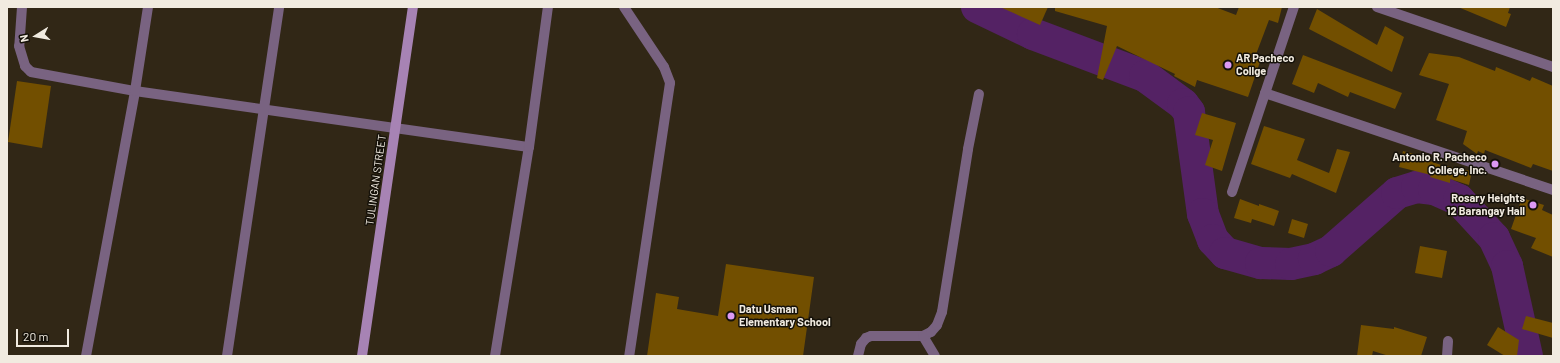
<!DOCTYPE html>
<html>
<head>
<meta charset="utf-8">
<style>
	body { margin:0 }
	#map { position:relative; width:1560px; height:363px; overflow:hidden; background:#312716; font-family:Barlow,sans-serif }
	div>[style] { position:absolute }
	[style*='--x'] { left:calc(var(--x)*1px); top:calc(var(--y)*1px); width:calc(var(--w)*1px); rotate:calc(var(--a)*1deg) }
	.river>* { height:32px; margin:-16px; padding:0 16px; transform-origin:16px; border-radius:16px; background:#542264 }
	.building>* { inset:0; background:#724f00 }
	.street>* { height:10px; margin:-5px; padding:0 5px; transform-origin:5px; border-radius:5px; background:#796381 }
	.secondary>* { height:10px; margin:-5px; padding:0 5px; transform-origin:5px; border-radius:5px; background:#a783b4 }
	.dots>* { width:11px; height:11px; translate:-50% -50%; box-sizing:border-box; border:2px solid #151109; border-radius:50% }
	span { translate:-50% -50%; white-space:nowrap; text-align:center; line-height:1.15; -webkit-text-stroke:3px #151109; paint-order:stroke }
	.poi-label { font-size:11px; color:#f1ebe0; font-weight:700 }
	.left { translate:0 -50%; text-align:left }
	.right { translate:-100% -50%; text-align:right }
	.street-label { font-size:11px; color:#f1ebe0 }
	.frame { position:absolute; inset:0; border:8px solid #f1ebe0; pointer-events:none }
	.north { position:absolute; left:16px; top:16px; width:40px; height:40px; -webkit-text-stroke:3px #151109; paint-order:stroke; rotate:259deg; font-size:11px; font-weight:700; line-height:16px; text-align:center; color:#f1ebe0 }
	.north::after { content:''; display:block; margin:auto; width:14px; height:18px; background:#f1ebe0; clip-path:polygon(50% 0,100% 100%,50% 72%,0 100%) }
	.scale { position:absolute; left:16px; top:329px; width:53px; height:18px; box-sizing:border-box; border:2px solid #f1ebe0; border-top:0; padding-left:5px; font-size:12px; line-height:14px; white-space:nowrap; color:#f1ebe0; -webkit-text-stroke:3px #151109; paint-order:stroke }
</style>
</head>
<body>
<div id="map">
	<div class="river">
		<i style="--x:977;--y:7;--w:62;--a:25.7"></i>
		<i style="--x:1033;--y:34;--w:120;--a:20.6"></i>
		<i style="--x:1145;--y:76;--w:47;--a:36.4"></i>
		<i style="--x:1183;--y:104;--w:10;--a:53"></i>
		<i style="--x:1189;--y:112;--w:103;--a:82.2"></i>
		<i style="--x:1203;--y:214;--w:28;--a:69"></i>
		<i style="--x:1213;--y:240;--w:18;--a:47"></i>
		<i style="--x:1225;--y:253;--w:37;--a:16"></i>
		<i style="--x:1261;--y:263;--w:30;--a:2"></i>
		<i style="--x:1291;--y:264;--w:24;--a:-12"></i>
		<i style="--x:1314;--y:259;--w:19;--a:-25"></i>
		<i style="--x:1331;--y:251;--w:88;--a:-41.3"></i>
		<i style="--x:1397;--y:193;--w:21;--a:-17"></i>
		<i style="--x:1417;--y:187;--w:17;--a:7"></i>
		<i style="--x:1434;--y:189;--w:27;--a:24"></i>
		<i style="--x:1459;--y:200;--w:52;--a:47.4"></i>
		<i style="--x:1494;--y:238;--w:31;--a:65"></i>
		<i style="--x:1507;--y:266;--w:92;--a:77.5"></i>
	</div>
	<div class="building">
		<i style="clip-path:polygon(1000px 7px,1048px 7px,1040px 25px)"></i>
		<i style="clip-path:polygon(1055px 7px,1215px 7px,1236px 15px,1239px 7px,1282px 7px,1278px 23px,1269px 20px,1255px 57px,1261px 59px,1248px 97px,1197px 80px,1195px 87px,1174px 76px,1175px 74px,1117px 46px,1103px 80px,1097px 78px,1107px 26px,1055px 11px)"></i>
		<i style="clip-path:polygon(1458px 7px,1510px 7px,1508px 13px,1511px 14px,1506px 27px)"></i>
		<i style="clip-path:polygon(1317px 9px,1377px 45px,1385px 26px,1404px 37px,1392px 72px,1309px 29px)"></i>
		<i style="clip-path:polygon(1429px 53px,1459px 57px,1495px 71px,1496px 67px,1530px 81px,1532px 77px,1553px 86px,1553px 171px,1533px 164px,1531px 168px,1485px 150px,1484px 154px,1478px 151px,1477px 154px,1463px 144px,1467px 131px,1436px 120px,1449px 84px,1419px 75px)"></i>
		<i style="clip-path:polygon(1303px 55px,1402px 93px,1395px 109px,1350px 92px,1348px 97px,1318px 83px,1314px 93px,1292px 84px)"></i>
		<i style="clip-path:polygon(17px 81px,51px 86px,42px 148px,8px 142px)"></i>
		<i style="clip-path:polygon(1202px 113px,1236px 123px,1222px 171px,1205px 165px,1213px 140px,1195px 135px)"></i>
		<i style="clip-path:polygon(1264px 126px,1305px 139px,1297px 160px,1329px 173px,1337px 149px,1350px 152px,1336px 193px,1292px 174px,1290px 178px,1251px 164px)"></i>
		<i style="clip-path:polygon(1403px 151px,1418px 155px,1418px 157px,1441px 165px,1472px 171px,1469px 185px,1450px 179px,1450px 183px,1430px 177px,1431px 175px,1399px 167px)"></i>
		<i style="clip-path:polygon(1522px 198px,1544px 205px,1542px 210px,1553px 215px,1553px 257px,1531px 248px,1536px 238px,1511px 229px)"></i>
		<i style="clip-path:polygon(1240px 199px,1259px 206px,1259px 204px,1279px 211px,1274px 226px,1252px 219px,1251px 223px,1234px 218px)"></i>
		<i style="clip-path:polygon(1292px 219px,1308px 224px,1304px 238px,1288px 233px)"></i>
		<i style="clip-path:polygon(1420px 246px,1447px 251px,1442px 278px,1415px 273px)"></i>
		<i style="clip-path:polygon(726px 264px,814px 277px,803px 356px,647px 356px,656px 293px,679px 297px,677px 309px,718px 316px)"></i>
		<i style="clip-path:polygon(1526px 316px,1553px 323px,1553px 338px,1522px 329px)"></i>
		<i style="clip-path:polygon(1361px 325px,1394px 329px,1394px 327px,1427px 337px,1421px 356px,1389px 356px,1373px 351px,1372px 356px,1357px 356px)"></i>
		<i style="clip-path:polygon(1498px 327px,1519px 340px,1517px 356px,1505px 356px,1487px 345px)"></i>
	</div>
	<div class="street">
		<i style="--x:22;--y:7;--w:39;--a:94"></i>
		<i style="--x:19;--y:46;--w:21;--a:73"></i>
		<i style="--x:25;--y:66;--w:8;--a:45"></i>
		<i style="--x:31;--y:72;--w:106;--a:10.4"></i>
		<i style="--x:135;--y:91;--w:398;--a:8.1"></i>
		<i style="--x:624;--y:7;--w:72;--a:56.3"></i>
		<i style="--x:664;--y:67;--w:17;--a:69"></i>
		<i style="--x:670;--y:83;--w:276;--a:98.5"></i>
		<i style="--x:1377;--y:7;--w:186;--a:18.8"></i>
		<i style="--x:1265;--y:93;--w:304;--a:18.6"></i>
		<i style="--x:1232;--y:192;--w:195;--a:-71.5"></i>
		<i style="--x:923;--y:336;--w:23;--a:59"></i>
		<i style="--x:86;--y:356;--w:269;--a:-79.5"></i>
		<i style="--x:135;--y:91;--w:85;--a:-81.2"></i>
		<i style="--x:227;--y:356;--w:353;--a:-81.5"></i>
		<i style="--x:495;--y:356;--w:212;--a:-80.8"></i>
		<i style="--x:529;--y:147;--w:141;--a:-82.3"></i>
		<i style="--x:858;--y:356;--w:12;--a:-76"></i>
		<i style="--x:861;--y:344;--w:8;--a:-50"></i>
		<i style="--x:866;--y:338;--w:5;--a:-22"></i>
		<i style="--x:871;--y:336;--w:52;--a:0"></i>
		<i style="--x:923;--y:336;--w:9;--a:-27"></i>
		<i style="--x:931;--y:332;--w:9;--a:-49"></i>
		<i style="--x:937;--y:325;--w:14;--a:-69"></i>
		<i style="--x:942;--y:312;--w:165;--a:-80.9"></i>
		<i style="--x:968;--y:149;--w:56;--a:-78.7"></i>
		<i style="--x:1447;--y:356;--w:15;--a:-86"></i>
	</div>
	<div class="secondary">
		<i style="--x:362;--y:356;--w:353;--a:-81.7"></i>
	</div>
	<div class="dots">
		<i style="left:1228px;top:65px;background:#dc99f4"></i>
		<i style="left:1495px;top:164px;background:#dc99f4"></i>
		<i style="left:1533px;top:205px;background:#dc99f4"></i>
		<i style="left:731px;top:316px;background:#dc99f4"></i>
	</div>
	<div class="poi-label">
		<span class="left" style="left:1236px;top:65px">AR Pacheco<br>Collge</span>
		<span class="right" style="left:1487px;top:164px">Antonio R. Pacheco<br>College, Inc.</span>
		<span class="right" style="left:1525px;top:205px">Rosary Heights<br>12 Barangay Hall</span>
		<span class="left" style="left:739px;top:316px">Datu Usman<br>Elementary School</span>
	</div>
	<div class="street-label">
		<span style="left:376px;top:180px;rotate:-82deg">TULINGAN STREET</span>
	</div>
	<div class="frame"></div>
	<div class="north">N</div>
	<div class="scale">20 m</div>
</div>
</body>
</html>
